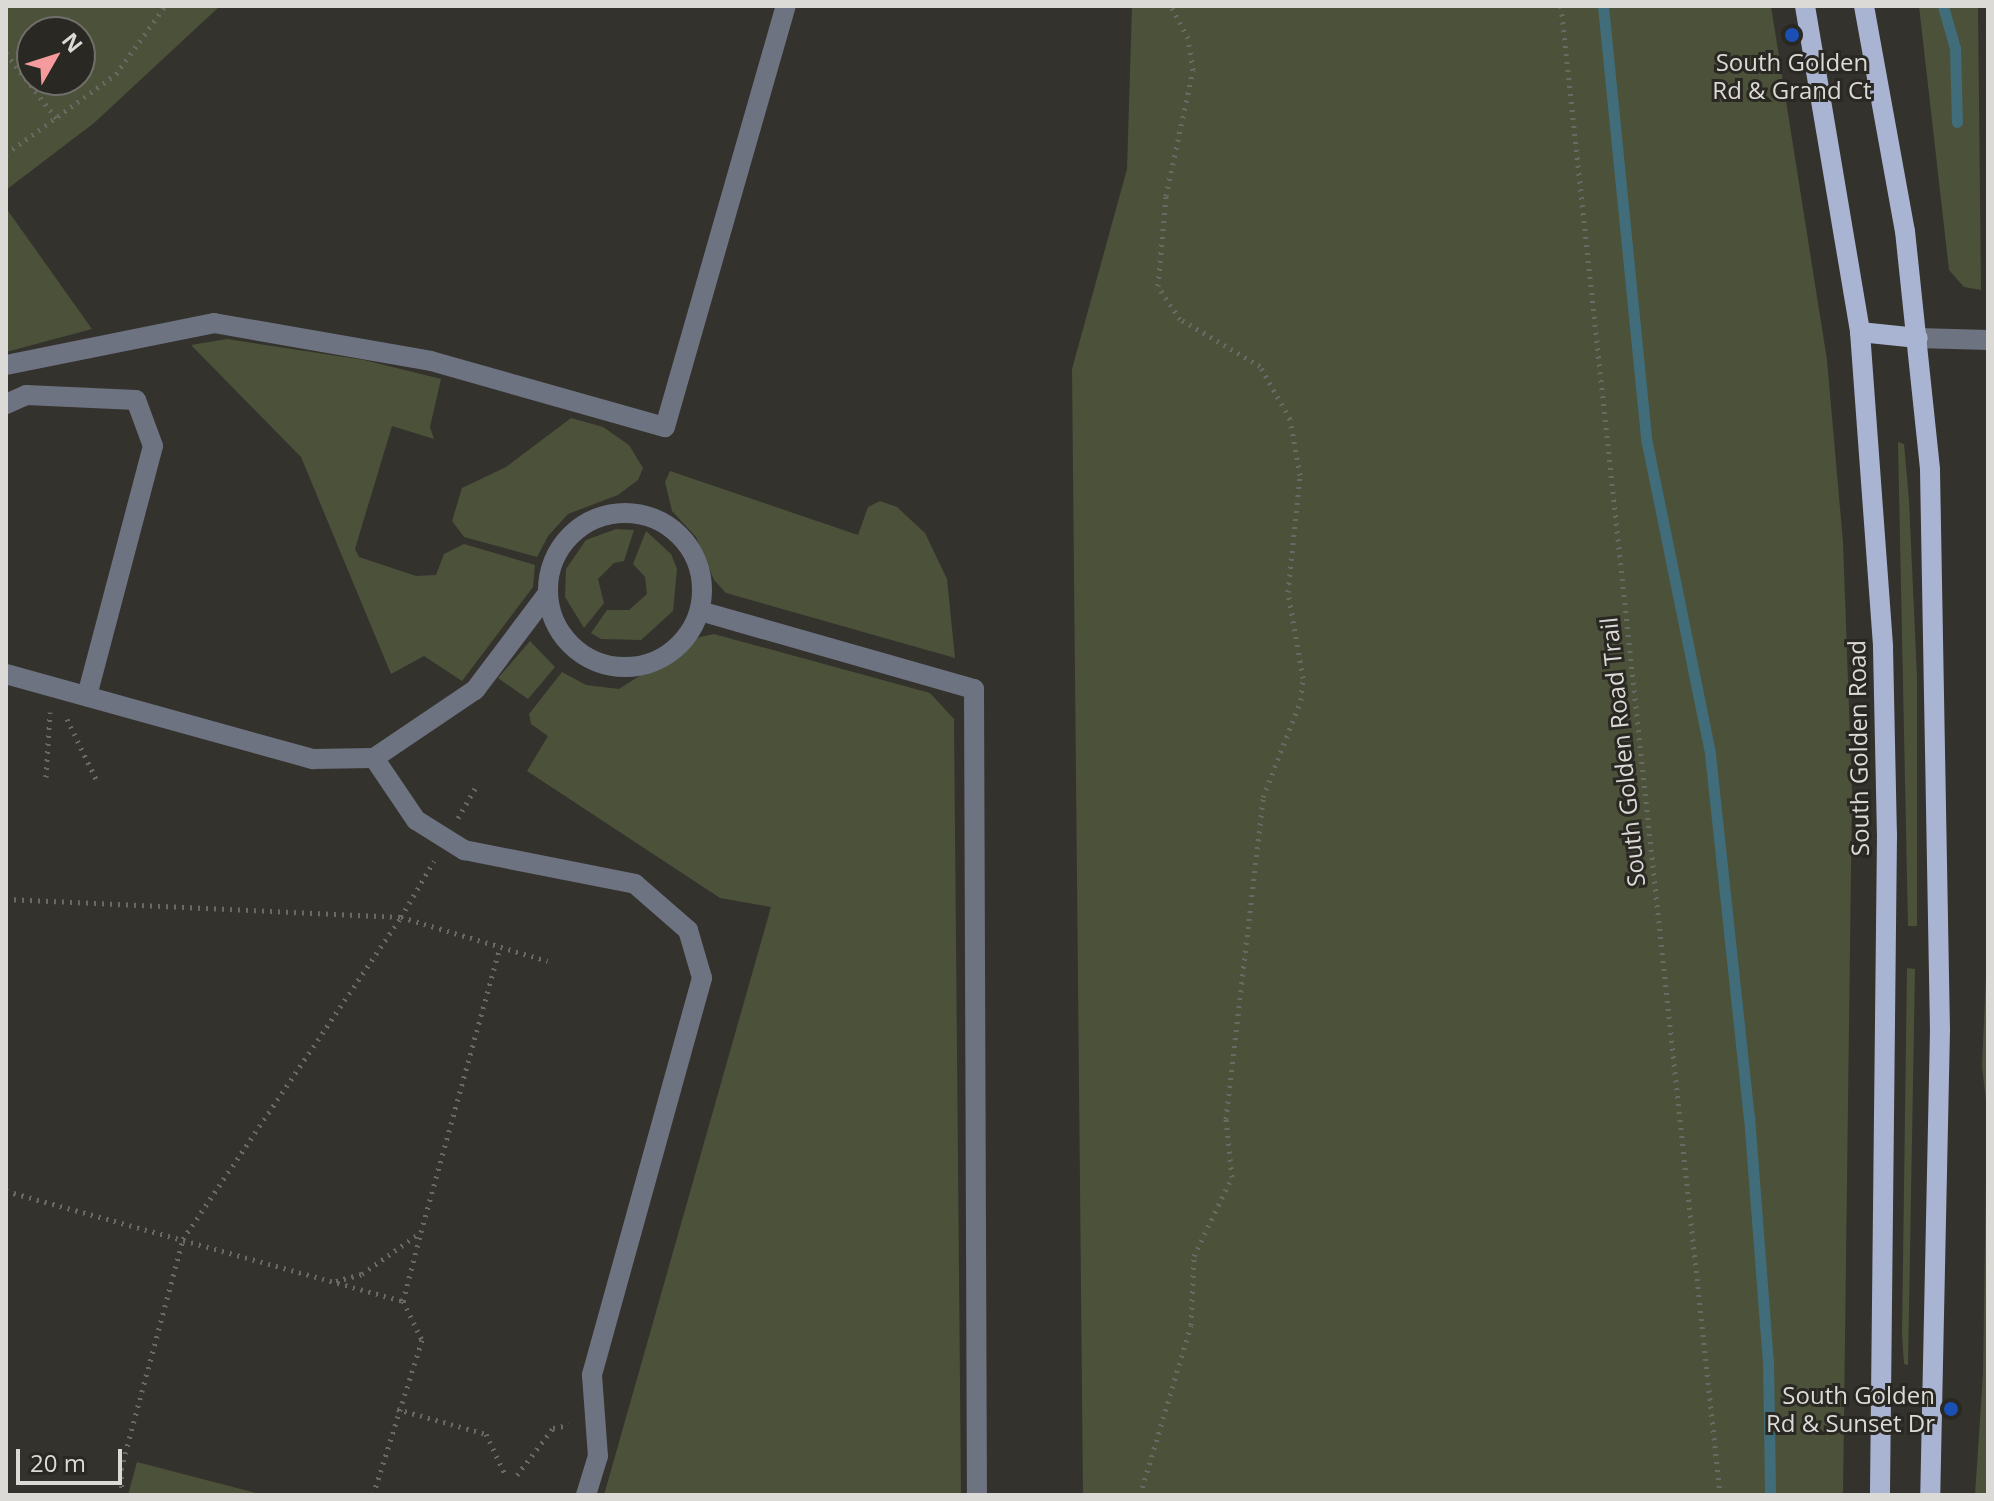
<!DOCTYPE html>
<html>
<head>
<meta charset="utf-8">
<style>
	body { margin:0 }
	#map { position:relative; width:1994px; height:1501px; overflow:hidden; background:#34322c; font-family:"Open Sans",sans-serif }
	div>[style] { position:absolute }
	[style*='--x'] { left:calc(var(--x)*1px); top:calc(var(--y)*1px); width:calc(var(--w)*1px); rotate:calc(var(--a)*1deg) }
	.green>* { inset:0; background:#4c513a }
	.stream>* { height:11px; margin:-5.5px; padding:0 5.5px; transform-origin:5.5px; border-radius:5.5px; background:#406d79 }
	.path>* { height:5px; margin-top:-2.5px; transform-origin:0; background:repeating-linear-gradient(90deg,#6b6964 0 2px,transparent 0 8px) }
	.minor>* { height:20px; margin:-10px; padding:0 10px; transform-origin:10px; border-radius:10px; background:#6e7382 }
	.minor>.ring { margin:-10px; padding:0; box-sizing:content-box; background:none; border:20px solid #6e7382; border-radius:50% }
	.major>* { height:20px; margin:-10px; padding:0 10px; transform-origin:10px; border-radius:10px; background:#a9b4d2 }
	.dots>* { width:22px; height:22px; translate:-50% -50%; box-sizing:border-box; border:4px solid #2a2822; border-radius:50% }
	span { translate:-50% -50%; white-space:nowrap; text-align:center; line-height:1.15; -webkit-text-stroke:6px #2a2822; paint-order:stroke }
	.poi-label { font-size:24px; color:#dcdad7 }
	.right { translate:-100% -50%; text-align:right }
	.street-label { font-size:24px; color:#dcdad7 }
	.frame { position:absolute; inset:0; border:8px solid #dcdad7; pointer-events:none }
	.north { position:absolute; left:16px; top:16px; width:80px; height:80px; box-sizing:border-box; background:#2a2822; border:2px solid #716f6a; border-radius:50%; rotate:51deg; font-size:22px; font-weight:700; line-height:32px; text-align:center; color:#dcdad7 }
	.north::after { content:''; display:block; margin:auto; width:28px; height:36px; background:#f59b9d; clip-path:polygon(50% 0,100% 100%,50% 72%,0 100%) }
	.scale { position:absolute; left:16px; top:1449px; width:106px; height:36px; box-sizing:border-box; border:4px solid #dcdad7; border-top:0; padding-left:10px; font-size:24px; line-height:28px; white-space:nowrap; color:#dcdad7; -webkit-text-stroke:6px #2a2822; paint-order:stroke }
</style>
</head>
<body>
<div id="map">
	<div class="green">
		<i style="clip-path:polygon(evenodd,6px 6px,220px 6px,94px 123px,6px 190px,6px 6px,32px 32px,80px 32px,80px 80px,32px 80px,32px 32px)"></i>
		<i style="clip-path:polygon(1132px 6px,1771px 6px,1827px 360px,1843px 542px,1852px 792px,1843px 1495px,1083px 1495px,1072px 369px,1127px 169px)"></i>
		<i style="clip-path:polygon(1919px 6px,1978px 6px,1981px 290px,1964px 287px,1949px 270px)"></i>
		<i style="clip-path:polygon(6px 208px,92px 329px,6px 352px)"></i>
		<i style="clip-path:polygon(227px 339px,364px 360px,441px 379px,430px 427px,434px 439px,392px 426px,355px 549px,359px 557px,416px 576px,436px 575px,444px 554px,464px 544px,535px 565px,533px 587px,462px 681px,424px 656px,391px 674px,301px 457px,191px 345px)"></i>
		<i style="clip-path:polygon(571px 418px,603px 427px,629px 445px,643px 468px,638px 480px,618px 495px,568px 514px,548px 536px,537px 557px,464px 537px,452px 521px,462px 488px,506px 467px)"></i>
		<i style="clip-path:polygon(1898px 442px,1904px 444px,1909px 500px,1917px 677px,1917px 926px,1908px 926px)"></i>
		<i style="clip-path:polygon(670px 471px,858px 535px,868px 507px,880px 501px,897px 507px,925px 533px,947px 579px,955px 658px,726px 593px,714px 580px,696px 537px,672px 511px,665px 482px)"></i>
		<i style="clip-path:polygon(616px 529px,634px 530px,624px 561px,614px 563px,598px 579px,604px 603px,584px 628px,565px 597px,566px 569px,586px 540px)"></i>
		<i style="clip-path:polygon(646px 531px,671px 554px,677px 569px,673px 611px,641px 640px,601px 639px,591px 633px,607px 610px,629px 610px,647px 594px,645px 577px,633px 564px)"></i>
		<i style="clip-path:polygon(714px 634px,930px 693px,954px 719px,961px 1495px,604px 1495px,771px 907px,720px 898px,527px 771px,548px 736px,531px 724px,529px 714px,562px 672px,586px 685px,619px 689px,700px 637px)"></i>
		<i style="clip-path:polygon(530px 641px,555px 667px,528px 699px,498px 678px)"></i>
		<i style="clip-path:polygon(1988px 930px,1988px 1495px,1975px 1495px,1983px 1374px,1987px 1110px,1982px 1066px)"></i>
		<i style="clip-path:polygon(1907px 968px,1915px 969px,1908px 1365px,1904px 1364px,1902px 1334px)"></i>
		<i style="clip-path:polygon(137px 1462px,264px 1495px,128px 1495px)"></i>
	</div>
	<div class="stream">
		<i style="--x:1603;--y:6;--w:439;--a:84.3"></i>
		<i style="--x:1647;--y:443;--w:317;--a:78.5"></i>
		<i style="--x:1710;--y:754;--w:364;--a:83.9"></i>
		<i style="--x:1749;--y:1116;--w:246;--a:85.6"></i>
		<i style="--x:1768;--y:1361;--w:134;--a:89.1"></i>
		<i style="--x:1943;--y:6;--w:44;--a:74.1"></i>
		<i style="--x:1955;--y:48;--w:74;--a:88.5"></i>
	</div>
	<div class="path">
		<i style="--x:1561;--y:6;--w:1497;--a:83.9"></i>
		<i style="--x:6;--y:53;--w:82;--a:52.4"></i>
		<i style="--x:6;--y:154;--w:136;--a:-36"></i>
		<i style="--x:116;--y:74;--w:84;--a:-54.2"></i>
		<i style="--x:67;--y:719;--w:71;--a:64.2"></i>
		<i style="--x:46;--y:777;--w:65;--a:-86.5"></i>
		<i style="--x:458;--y:818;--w:36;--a:-60"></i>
		<i style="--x:6;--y:899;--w:395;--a:2.6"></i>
		<i style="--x:401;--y:917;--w:153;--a:16.7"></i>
		<i style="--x:6;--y:1191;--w:412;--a:15.5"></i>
		<i style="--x:403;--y:1301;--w:43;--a:64"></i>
		<i style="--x:422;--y:1340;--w:163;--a:107.5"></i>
		<i style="--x:336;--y:1281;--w:27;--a:-15"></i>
		<i style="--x:362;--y:1274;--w:72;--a:-35.4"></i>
		<i style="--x:421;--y:1232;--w:296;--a:-74.5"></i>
		<i style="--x:403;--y:1301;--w:71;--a:-75.4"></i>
		<i style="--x:397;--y:1409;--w:92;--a:15.7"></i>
		<i style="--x:486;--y:1434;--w:44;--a:64.6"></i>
		<i style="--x:517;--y:1475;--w:59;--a:-52.5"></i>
		<i style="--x:553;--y:1428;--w:16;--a:-11"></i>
		<i style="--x:122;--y:1495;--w:26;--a:-92"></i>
		<i style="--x:121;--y:1469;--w:238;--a:-74.9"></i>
		<i style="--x:183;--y:1239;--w:389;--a:-55.9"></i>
		<i style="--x:401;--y:917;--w:65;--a:-59.5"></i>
		<i style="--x:1140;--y:1495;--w:177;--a:-73.3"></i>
		<i style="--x:1191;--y:1325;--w:69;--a:-87.5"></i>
		<i style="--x:1194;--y:1256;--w:88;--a:-64.3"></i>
		<i style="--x:1232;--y:1177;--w:58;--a:-95.9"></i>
		<i style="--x:1226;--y:1119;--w:324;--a:-83.4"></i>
		<i style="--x:1263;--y:797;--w:104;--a:-68.6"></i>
		<i style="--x:1301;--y:700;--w:22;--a:-85"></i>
		<i style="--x:1303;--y:678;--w:87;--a:-99.9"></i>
		<i style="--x:1288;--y:592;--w:118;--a:-84.1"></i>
		<i style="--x:1300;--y:475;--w:57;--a:-100.1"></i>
		<i style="--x:1290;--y:419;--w:61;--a:-119.5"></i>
		<i style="--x:1260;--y:366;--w:93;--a:-149.6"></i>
		<i style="--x:1180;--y:319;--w:40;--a:-124"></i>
		<i style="--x:1158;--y:286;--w:90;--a:-84.9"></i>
		<i style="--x:1166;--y:196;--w:129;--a:-77.9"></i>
		<i style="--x:1193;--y:70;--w:32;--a:-99"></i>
		<i style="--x:1188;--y:38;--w:36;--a:-118"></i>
	</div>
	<div class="minor">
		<i style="--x:1918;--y:338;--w:70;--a:1.6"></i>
		<i style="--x:6;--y:365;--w:212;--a:-11.4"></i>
		<i style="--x:214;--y:323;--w:220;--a:9.9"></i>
		<i style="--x:431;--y:361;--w:243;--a:15.8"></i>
		<i style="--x:665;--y:427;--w:438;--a:-74"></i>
		<i style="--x:6;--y:404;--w:22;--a:-24"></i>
		<i style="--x:26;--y:395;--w:110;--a:2.6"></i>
		<i style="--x:136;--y:400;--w:49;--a:69.7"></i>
		<i style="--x:153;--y:446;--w:259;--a:104.8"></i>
		<i class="ring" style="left:548px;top:513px;width:134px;height:134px"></i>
		<i style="--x:700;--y:611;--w:285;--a:15.9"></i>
		<i style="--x:974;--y:689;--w:806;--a:89.79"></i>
		<i style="--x:6;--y:674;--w:319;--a:15.5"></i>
		<i style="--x:313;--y:759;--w:61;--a:-0.9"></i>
		<i style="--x:374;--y:758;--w:122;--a:-34"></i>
		<i style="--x:475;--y:690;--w:121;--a:-53"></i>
		<i style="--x:374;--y:758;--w:75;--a:55.9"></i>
		<i style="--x:416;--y:820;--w:57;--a:32"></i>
		<i style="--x:464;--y:850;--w:174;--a:11.2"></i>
		<i style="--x:635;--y:884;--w:70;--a:41"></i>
		<i style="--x:688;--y:930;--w:50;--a:73.7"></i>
		<i style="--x:702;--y:978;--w:412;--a:105.5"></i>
		<i style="--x:592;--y:1375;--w:81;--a:85.8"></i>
		<i style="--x:598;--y:1456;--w:41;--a:107.1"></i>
	</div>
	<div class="major">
		<i style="--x:1805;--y:6;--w:331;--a:80.4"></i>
		<i style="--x:1860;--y:332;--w:316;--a:85.8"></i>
		<i style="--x:1883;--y:647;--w:187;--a:88.8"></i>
		<i style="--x:1887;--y:834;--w:661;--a:90.61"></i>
		<i style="--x:1864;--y:6;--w:229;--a:79.7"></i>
		<i style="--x:1905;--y:231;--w:240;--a:84"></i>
		<i style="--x:1930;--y:470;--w:559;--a:88.98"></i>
		<i style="--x:1940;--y:1029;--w:466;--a:91.2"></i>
		<i style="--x:1860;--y:332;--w:58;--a:5.9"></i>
	</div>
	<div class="dots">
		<i style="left:1792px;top:35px;background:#1a4fb4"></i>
		<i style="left:1951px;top:1409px;background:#1a4fb4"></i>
	</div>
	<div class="poi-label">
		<span style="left:1792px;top:76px">South Golden<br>Rd &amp; Grand Ct</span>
		<span class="right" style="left:1935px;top:1409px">South Golden<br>Rd &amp; Sunset Dr</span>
	</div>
	<div class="street-label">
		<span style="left:1858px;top:748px;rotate:-91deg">South Golden Road</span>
		<span style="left:1622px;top:752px;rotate:-96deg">South Golden Road Trail</span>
	</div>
	<div class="frame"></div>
	<div class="north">N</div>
	<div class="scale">20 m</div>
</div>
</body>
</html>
